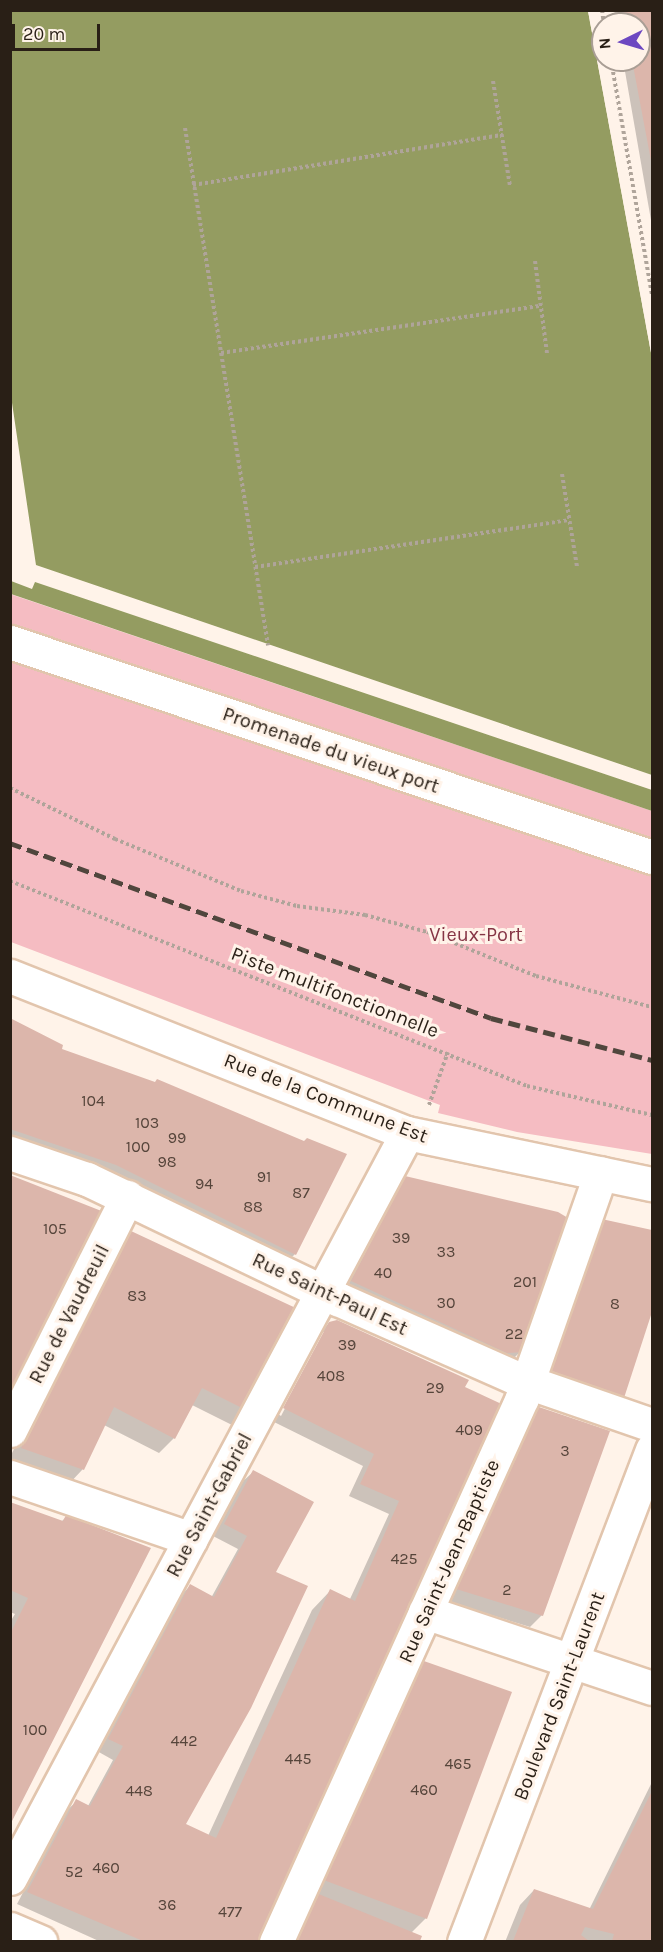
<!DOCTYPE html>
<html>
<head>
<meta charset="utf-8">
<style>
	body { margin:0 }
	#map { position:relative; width:663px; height:1952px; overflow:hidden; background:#fff3e9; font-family:Karla,sans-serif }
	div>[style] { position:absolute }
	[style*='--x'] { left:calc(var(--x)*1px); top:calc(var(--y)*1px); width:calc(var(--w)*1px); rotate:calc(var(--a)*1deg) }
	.green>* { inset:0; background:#f5bcc2 }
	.water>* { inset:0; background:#949c61 }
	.pier>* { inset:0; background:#fff3e9 }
	.shadow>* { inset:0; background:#0003 }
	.building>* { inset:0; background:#dcb6ab }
	.path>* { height:4px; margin-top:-2px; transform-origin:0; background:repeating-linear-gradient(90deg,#afa49a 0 3px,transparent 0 6px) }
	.roads { filter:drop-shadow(2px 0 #e2c5ad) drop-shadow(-2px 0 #e2c5ad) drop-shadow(0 2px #e2c5ad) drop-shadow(0 -2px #e2c5ad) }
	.minor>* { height:33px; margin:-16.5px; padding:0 16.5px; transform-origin:16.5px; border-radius:16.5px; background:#fff }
	.rail>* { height:4.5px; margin-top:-2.25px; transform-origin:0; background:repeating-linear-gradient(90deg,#50463d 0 12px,transparent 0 18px) }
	span { translate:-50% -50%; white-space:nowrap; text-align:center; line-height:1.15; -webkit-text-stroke:6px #fff3e9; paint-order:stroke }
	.number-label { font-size:16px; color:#56453b }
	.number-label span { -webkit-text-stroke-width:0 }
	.street-label { font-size:20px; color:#291f16 }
	.park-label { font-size:20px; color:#863545 }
	.frame { position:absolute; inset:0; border:12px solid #291f16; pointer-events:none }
	.north { position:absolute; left:591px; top:12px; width:60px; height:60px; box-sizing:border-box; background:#fff3e9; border:2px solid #a99e95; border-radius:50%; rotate:265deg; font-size:16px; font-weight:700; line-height:24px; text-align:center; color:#291f16 }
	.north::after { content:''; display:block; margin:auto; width:21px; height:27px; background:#6d48c1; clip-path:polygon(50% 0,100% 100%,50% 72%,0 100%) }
	.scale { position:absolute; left:12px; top:24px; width:88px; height:27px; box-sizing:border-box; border:3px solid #291f16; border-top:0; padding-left:8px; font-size:18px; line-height:21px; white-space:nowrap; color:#291f16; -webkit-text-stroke:4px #fff3e9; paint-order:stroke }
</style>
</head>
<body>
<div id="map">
	<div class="green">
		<i style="clip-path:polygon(10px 594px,652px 811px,652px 1154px,517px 1132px,438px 1113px,440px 1105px,11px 942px)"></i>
	</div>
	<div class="water">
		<i style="clip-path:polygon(11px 11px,588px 11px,652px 358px,652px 811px,11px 594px)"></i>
	</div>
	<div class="pier">
		<i style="clip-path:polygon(591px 10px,652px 341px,652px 358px,588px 11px)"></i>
		<i style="clip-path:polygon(11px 396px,36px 565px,652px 775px,652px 790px,35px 582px,32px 589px,11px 581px)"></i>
	</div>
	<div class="shadow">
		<i style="clip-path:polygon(614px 10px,652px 10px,652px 226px,623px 60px,639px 60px,639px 24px,617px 24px)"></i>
		<i style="clip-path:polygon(10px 1020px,60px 1050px,155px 1084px,295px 1254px,283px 1266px,10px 1145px)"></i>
		<i style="clip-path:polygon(405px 1178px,526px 1346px,503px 1369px,338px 1296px,390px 1193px)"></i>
		<i style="clip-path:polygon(598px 1220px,652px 1231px,652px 1307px,622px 1397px)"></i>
		<i style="clip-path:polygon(131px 1232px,298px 1311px,246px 1410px,232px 1425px,192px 1405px,174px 1438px,159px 1453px,104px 1425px,82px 1470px,68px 1485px,10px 1464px,10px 1457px,116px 1247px)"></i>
		<i style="clip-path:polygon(evenodd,329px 1323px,463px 1387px,406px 1619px,260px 1942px,101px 1942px,17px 1904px,65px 1812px,77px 1801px,88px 1806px,113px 1760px,97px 1751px,178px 1598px,190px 1586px,211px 1598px,238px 1549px,213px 1536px,241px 1483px,253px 1472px,272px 1572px,181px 1831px,208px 1836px,312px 1610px,330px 1591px,350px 1599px,389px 1514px,349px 1496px,363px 1466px,272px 1421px,317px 1336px,329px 1323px,322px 1332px,325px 1332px,281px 1416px,278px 1414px,322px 1332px)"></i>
		<i style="clip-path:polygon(536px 1408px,542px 1615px,530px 1627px,442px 1600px,528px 1416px)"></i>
		<i style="clip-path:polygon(10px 1503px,61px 1522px,66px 1517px,10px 1821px,10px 1622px,15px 1614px,10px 1612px)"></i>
		<i style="clip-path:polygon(421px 1662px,426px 1918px,411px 1933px,420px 1937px,418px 1942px,286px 1942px)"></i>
		<i style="clip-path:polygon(652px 1782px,652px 1942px,505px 1942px,520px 1905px,534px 1890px,589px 1910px)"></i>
	</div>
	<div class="building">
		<i style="clip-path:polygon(624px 10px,652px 10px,652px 166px,632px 60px,639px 60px,639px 24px,626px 24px)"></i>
		<i style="clip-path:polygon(10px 1018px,63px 1045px,62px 1049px,155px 1082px,157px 1079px,304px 1141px,307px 1138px,347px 1154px,296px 1255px,116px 1165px,10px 1129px)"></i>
		<i style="clip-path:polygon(10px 1175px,104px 1212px,10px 1402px)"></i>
		<i style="clip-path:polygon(405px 1176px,558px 1212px,568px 1218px,569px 1222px,525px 1352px,507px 1353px,351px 1281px)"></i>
		<i style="clip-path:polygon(597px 1218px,652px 1230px,652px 1312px,624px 1398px,546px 1371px)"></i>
		<i style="clip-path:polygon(131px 1231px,300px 1310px,248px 1411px,202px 1388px,175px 1439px,114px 1407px,84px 1470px,21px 1448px)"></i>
		<i style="clip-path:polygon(337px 1320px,469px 1380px,465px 1387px,508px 1407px,262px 1941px,143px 1941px,27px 1892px,76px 1799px,90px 1806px,123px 1746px,108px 1739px,190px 1584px,214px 1597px,247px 1536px,224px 1524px,253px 1470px,314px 1502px,276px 1572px,308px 1586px,251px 1708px,186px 1824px,216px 1838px,330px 1589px,355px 1601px,399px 1501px,360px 1484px,374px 1454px,283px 1408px,329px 1322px)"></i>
		<i style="clip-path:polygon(536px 1406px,610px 1431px,543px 1616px,453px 1588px,505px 1472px,509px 1473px)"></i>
		<i style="clip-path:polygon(10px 1502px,63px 1521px,66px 1515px,151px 1548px,10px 1825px,10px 1634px,28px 1598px,10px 1590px)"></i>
		<i style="clip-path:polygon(421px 1660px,512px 1692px,427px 1919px,321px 1879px)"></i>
		<i style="clip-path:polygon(652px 1791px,652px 1941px,612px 1941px,614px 1934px,585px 1927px,581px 1935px,589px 1941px,513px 1941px,534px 1889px,593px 1909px)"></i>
		<i style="clip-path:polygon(316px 1893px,422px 1936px,420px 1941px,293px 1941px)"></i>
	</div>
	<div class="path">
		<i style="--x:602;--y:10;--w:14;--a:82"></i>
		<i style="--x:611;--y:60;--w:240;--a:80.1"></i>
		<i style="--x:493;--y:81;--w:106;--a:80.8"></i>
		<i style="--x:185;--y:128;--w:524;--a:80.88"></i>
		<i style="--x:193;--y:185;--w:314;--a:-9.2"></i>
		<i style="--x:535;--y:261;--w:93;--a:82.6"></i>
		<i style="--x:221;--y:353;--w:323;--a:-8.4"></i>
		<i style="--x:562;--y:474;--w:94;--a:80.8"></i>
		<i style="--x:255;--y:567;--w:317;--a:-8.5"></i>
		<i style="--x:10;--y:788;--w:117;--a:25.9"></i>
		<i style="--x:115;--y:839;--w:136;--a:22.4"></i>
		<i style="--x:241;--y:891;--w:58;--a:15"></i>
		<i style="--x:297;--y:906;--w:69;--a:7.5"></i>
		<i style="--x:365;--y:915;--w:64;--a:15.3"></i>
		<i style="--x:427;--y:932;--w:118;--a:22"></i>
		<i style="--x:536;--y:976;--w:120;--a:15"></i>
		<i style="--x:10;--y:881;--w:556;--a:21.63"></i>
		<i style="--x:527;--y:1086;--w:128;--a:13.1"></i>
		<i style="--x:429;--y:1105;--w:56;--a:-70.3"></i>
	</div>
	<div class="roads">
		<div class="minor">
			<i style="--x:10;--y:642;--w:677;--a:18.52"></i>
			<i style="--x:10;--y:976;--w:427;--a:21.6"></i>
			<i style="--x:407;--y:1133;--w:250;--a:11.8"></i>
			<i style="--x:10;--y:1153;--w:81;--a:18.7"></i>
			<i style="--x:87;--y:1179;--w:278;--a:25.6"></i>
			<i style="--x:338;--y:1299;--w:195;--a:23.9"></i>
			<i style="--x:516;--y:1378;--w:144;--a:19.1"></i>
			<i style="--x:10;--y:1430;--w:261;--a:-63.3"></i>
			<i style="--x:10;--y:1477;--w:191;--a:18.9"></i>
			<i style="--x:425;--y:1612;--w:239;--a:18.5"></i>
			<i style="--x:10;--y:1878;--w:844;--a:-61.95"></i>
			<i style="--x:10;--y:1929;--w:33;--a:23"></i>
			<i style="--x:276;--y:1942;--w:597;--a:-65.67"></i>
			<i style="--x:522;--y:1398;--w:238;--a:-70.7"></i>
			<i style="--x:464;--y:1942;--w:527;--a:-69.09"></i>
		</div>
	</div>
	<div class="rail">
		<i style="--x:10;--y:843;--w:512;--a:19.99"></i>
		<i style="--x:491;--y:1018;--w:166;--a:14.6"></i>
	</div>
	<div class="number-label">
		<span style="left:93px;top:1101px">104</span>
		<span style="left:147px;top:1123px">103</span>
		<span style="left:177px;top:1138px">99</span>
		<span style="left:138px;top:1147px">100</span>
		<span style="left:167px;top:1162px">98</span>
		<span style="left:264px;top:1177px">91</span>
		<span style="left:204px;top:1184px">94</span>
		<span style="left:301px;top:1193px">87</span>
		<span style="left:253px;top:1207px">88</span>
		<span style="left:55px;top:1229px">105</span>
		<span style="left:401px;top:1238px">39</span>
		<span style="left:446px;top:1252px">33</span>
		<span style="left:383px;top:1273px">40</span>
		<span style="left:525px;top:1282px">201</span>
		<span style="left:137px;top:1296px">83</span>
		<span style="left:446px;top:1303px">30</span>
		<span style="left:615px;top:1304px">8</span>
		<span style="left:514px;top:1334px">22</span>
		<span style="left:347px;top:1345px">39</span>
		<span style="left:331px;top:1376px">408</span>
		<span style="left:435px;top:1388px">29</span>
		<span style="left:469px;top:1430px">409</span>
		<span style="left:565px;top:1451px">3</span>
		<span style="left:404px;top:1559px">425</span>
		<span style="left:507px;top:1590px">2</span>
		<span style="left:35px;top:1730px">100</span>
		<span style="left:184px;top:1741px">442</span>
		<span style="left:298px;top:1759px">445</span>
		<span style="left:458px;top:1764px">465</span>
		<span style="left:424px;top:1790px">460</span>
		<span style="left:139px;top:1791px">448</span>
		<span style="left:106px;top:1868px">460</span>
		<span style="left:74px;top:1872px">52</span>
		<span style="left:167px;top:1905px">36</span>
		<span style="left:230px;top:1912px">477</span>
	</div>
	<div class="street-label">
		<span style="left:331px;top:750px;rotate:19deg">Promenade du vieux port</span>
		<span style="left:335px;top:992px;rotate:21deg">Piste multifonctionnelle</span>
		<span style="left:326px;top:1098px;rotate:21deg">Rue de la Commune Est</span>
		<span style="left:330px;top:1294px;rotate:25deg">Rue Saint-Paul Est</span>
		<span style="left:69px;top:1314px;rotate:-63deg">Rue de Vaudreuil</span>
		<span style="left:209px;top:1505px;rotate:-62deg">Rue Saint-Gabriel</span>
		<span style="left:449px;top:1561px;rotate:-66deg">Rue Saint-Jean-Baptiste</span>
		<span style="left:559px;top:1696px;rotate:-69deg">Boulevard Saint-Laurent</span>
	</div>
	<div class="park-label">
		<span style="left:476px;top:934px">Vieux-Port</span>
	</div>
	<div class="frame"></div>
	<div class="north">N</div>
	<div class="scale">20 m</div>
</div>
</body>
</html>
